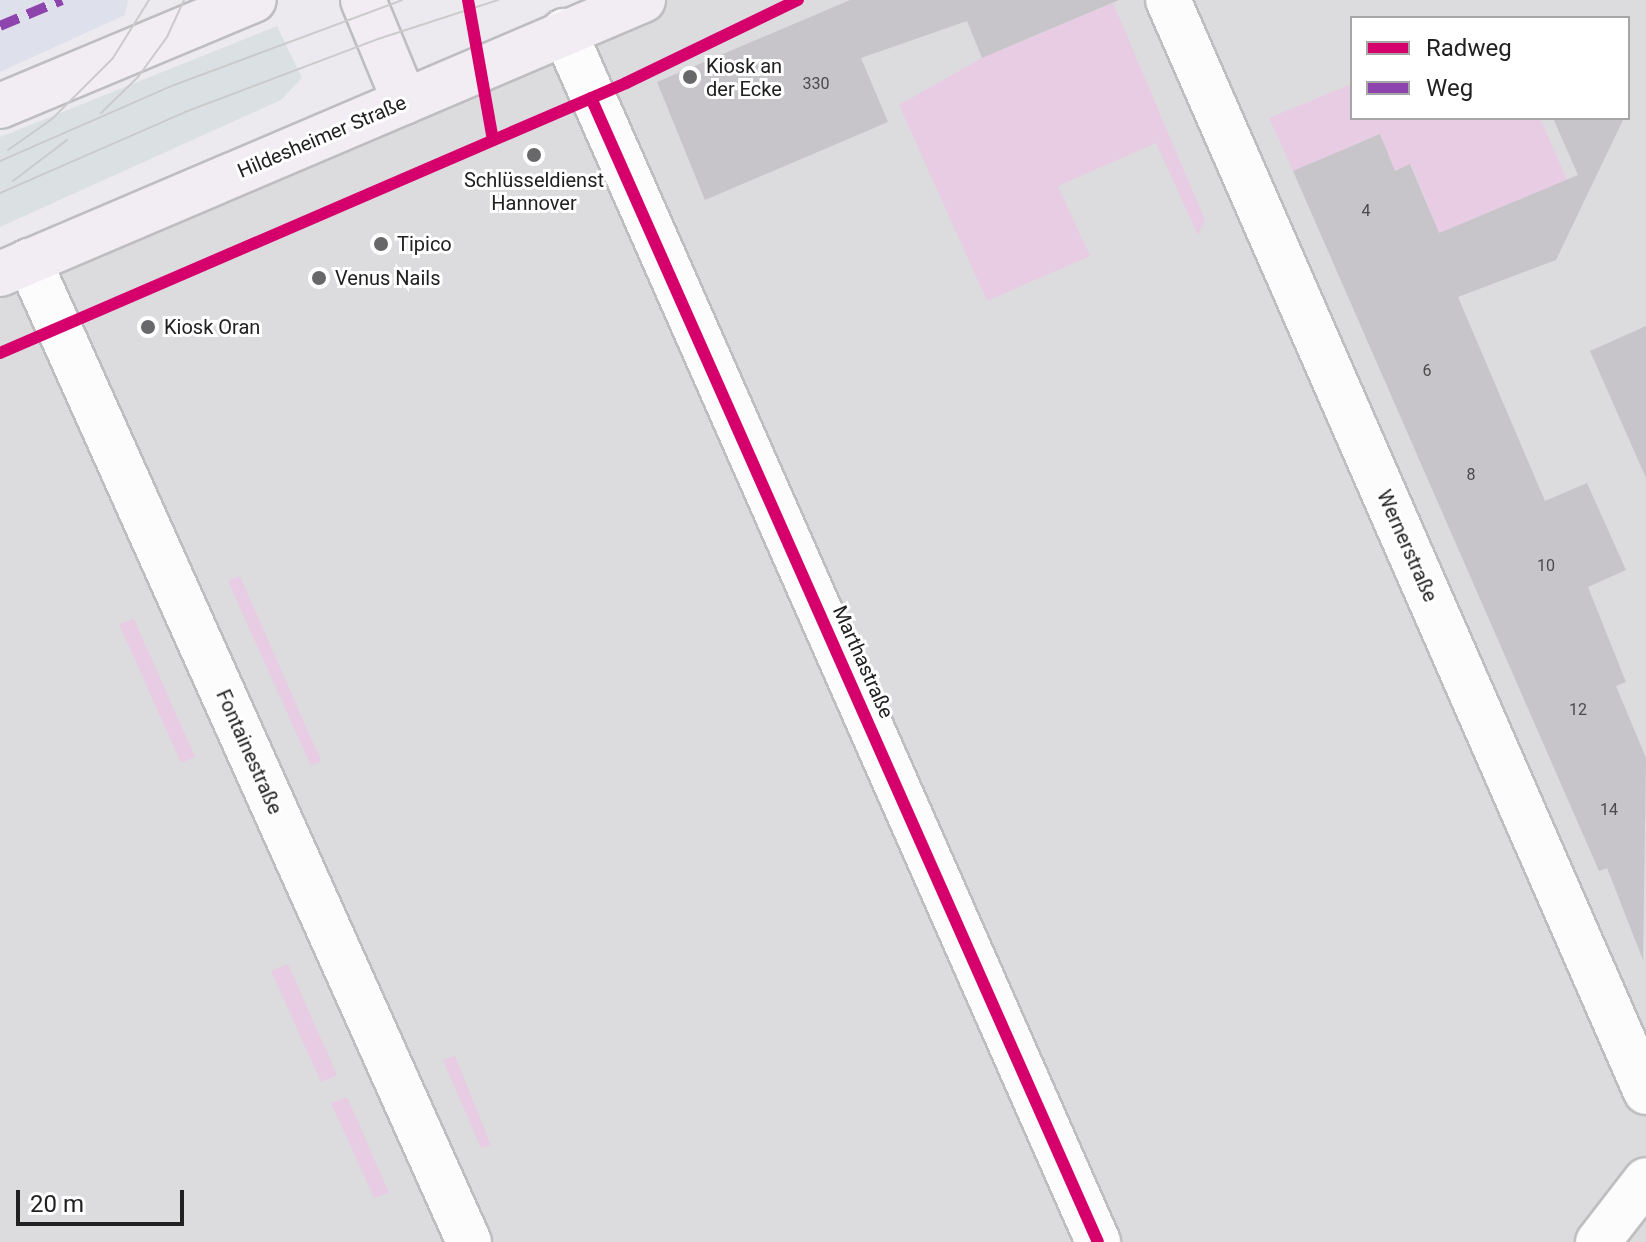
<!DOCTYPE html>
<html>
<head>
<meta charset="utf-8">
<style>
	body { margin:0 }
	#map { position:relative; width:1646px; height:1242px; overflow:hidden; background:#eceaef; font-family:Roboto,sans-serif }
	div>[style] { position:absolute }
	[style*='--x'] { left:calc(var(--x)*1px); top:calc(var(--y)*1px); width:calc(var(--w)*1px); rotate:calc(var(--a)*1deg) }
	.residential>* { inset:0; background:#dcdbde }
	.commercial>* { inset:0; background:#dee0eb }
	.industrial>* { inset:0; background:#dbe1e3 }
	.grass>* { inset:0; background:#e8cce4 }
	.building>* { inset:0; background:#c7c5ca }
	.roads { filter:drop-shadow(2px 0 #bebdbf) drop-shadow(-2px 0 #bebdbf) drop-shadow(0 2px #bebdbf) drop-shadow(0 -2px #bebdbf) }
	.street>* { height:44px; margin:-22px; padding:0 22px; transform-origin:22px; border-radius:22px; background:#fcfcfd }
	.secondary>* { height:44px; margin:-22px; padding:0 22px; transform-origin:22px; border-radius:22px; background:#f1edf3 }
	.tram>* { height:2px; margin:-1px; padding:0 1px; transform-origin:1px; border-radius:1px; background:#cbcbcb }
	.quiet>* { height:10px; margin-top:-5px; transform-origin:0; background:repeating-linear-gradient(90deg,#8e44ad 0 20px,transparent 0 30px) }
	.cycleway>* { height:12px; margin:-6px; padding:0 6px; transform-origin:6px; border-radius:6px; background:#d6006c }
	.dots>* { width:22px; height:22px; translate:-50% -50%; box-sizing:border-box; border:4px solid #fff; border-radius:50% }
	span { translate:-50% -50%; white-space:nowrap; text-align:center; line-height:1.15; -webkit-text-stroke:6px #fff; paint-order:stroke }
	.number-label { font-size:16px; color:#4a4a4b }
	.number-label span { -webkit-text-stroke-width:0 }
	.poi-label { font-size:20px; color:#212121 }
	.left { translate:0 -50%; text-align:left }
	.street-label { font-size:20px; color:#212121 }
	.legend { position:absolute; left:1350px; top:16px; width:280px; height:104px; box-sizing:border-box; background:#fff; border:2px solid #a6a6a6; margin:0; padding:10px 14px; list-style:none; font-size:24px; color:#212121 }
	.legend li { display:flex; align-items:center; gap:16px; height:40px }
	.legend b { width:40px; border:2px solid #a6a6a6 }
	.scale { position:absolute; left:16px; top:1190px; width:168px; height:36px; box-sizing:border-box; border:4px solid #212121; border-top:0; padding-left:10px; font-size:24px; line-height:28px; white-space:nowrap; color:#212121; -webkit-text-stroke:6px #fff; paint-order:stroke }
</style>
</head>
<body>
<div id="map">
	<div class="residential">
		<i style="clip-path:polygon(evenodd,643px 0,1646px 0,1646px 1242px,0 1242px,0 274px,643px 0,1352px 18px,1628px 18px,1628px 118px,1352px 118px,1352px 18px)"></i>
	</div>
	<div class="commercial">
		<i style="clip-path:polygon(0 0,128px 0,125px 15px,0 72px)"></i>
	</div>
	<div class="industrial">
		<i style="clip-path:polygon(277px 26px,302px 78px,281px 100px,0 227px,0 137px)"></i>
	</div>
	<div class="grass">
		<i style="clip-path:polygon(1113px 3px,1205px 220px,1198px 235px,1156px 143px,1058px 186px,1090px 256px,987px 301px,899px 105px,982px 58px)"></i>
		<i style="clip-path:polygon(1352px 84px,1352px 118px,1540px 118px,1567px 180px,1446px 230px,1430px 249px,1429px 207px,1411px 165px,1395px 171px,1380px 134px,1293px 171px,1269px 118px)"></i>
		<i style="clip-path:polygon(240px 576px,321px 761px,311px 766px,228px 581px)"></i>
		<i style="clip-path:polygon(134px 619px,195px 757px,181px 763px,119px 624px)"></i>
		<i style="clip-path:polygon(288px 964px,337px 1075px,321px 1082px,271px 971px)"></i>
		<i style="clip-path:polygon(455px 1056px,491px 1145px,481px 1148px,443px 1060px)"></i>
		<i style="clip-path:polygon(347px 1097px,389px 1193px,374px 1198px,331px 1103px)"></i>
	</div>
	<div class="building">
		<i style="clip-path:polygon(850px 0,1119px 0,982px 58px,967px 21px,861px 58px,888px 122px,705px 200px,657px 82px)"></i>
		<i style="clip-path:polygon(1553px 118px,1624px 118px,1556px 260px,1458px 297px,1545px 501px,1587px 483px,1626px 570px,1588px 587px,1626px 682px,1616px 686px,1646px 758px,1643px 960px,1607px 868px,1599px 871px,1293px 171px,1380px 134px,1395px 171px,1410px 164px,1439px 233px,1578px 175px)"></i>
		<i style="clip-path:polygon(1646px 326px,1646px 478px,1590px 351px)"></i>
	</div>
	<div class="roads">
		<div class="street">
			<i style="--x:1168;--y:0;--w:1192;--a:66.36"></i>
			<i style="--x:564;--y:31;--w:1324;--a:66.2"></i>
			<i style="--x:29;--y:261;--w:1075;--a:65.84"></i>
			<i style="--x:1598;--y:1242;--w:78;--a:-52.3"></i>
		</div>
		<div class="secondary">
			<i style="--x:363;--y:0;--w:110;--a:67.6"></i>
			<i style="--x:0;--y:106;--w:275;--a:-22.7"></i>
			<i style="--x:0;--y:274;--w:699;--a:-23.08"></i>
		</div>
	</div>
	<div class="tram">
		<i style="--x:101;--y:113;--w:52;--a:-44.2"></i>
		<i style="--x:138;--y:77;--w:49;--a:-54.1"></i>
		<i style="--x:167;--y:37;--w:41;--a:-65.3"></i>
		<i style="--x:8;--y:150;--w:54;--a:-35.2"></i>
		<i style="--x:52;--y:119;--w:86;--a:-45"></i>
		<i style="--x:113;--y:58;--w:68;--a:-58.2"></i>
		<i style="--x:0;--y:161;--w:190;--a:-23.6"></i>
		<i style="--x:174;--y:85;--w:243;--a:-20.4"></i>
		<i style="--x:13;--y:181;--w:68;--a:-37.2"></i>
		<i style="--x:0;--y:193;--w:202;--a:-23.6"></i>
		<i style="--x:185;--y:112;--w:206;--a:-20.7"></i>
		<i style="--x:378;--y:39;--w:126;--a:-18"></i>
	</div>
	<div class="quiet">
		<i style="--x:0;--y:26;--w:67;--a:-22.8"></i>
	</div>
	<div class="cycleway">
		<i style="--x:468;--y:0;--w:142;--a:79.9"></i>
		<i style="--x:591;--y:98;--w:1251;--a:66.1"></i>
		<i style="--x:0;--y:353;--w:682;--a:-23.33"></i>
		<i style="--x:626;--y:83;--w:191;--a:-25.8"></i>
	</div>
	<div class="dots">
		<i style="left:690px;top:77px;background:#686769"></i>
		<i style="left:534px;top:155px;background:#686769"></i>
		<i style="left:381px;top:244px;background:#686769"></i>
		<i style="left:319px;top:278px;background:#686769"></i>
		<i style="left:148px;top:327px;background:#686769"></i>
	</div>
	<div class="number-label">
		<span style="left:816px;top:84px">330</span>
		<span style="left:1366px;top:211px">4</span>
		<span style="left:1427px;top:371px">6</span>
		<span style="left:1471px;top:475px">8</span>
		<span style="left:1546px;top:566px">10</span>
		<span style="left:1578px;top:710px">12</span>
		<span style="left:1609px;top:810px">14</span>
	</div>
	<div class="poi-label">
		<span class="left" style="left:706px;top:78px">Kiosk an<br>der Ecke</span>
		<span style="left:534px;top:192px">Schlüsseldienst<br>Hannover</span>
		<span class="left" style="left:397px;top:244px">Tipico</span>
		<span class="left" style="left:335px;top:278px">Venus Nails</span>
		<span class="left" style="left:164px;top:327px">Kiosk Oran</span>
	</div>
	<div class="street-label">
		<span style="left:322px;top:137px;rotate:-23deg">Hildesheimer Straße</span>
		<span style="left:1407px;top:546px;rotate:66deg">Wernerstraße</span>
		<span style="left:863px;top:662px;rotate:66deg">Marthastraße</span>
		<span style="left:249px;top:752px;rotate:66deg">Fontainestraße</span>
	</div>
	<ul class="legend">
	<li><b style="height:10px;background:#d6006c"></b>Radweg</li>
	<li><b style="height:10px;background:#8e44ad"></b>Weg</li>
	</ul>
	<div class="scale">20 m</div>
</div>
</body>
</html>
